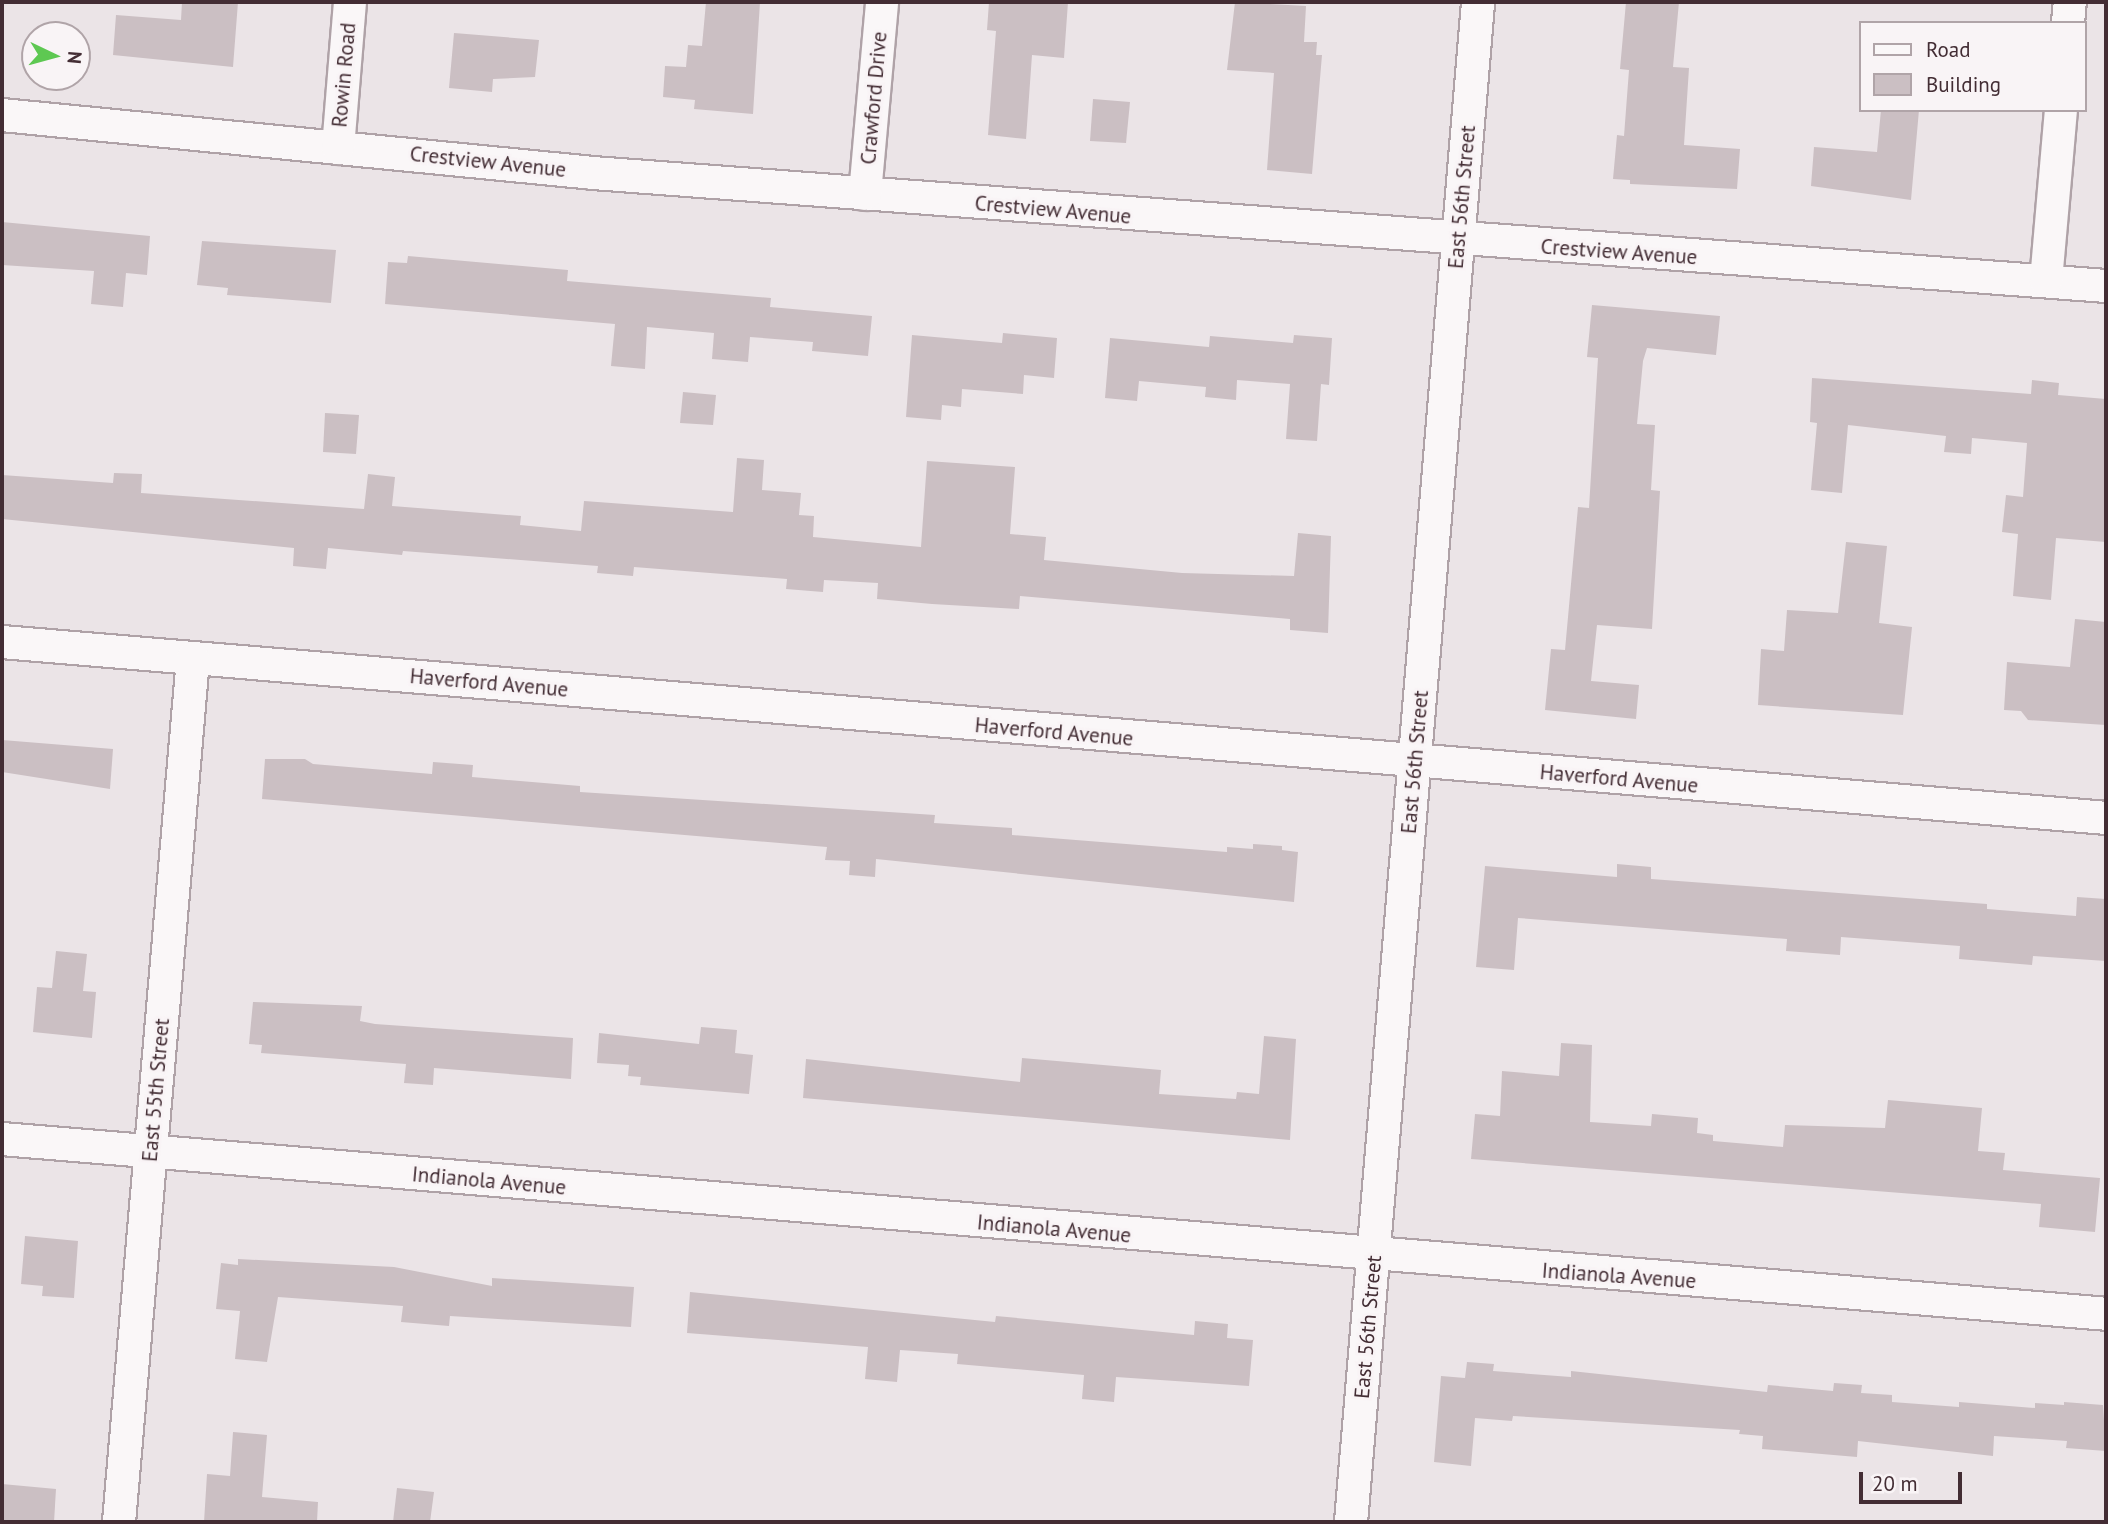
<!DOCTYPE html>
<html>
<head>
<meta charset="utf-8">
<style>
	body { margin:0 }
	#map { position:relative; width:2108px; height:1524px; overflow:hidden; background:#ebe4e7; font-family:"PT Sans",sans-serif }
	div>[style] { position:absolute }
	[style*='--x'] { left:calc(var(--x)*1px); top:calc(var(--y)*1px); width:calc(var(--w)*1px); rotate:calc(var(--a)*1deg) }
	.building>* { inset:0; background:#cbbfc3 }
	.roads { filter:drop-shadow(2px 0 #afa2a7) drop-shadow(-2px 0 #afa2a7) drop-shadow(0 2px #afa2a7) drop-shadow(0 -2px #afa2a7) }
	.street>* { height:32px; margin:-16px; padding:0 16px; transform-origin:16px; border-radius:16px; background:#faf7f8 }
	span { translate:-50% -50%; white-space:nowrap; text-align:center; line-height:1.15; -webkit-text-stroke:6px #f9f4f6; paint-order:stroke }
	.street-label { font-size:21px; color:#432d34 }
	.frame { position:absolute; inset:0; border:4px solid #432d34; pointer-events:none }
	.legend { position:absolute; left:1859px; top:21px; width:228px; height:91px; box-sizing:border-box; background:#f9f4f6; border:2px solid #b0a4a8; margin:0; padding:9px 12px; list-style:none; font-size:21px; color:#432d34 }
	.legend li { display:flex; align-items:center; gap:14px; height:35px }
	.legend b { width:35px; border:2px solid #b0a4a8 }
	.north { position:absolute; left:21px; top:21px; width:70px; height:70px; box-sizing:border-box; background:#f9f4f6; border:2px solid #b0a4a8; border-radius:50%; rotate:95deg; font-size:19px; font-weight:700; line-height:28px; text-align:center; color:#432d34 }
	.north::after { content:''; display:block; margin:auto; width:24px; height:32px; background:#5ec852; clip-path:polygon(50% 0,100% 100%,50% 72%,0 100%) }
	.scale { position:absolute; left:1859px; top:1472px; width:103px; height:32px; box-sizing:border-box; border:4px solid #432d34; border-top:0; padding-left:9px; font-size:21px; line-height:24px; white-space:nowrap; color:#432d34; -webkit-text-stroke:5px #f9f4f6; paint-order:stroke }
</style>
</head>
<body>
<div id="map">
	<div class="building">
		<i style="clip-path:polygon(182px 2px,238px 2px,233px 67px,113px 55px,116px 15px,181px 20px)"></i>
		<i style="clip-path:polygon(706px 2px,760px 2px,753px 114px,694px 109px,695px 100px,663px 97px,665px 66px,686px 67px,688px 45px,702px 46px)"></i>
		<i style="clip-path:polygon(989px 2px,1068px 2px,1064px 58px,1032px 55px,1026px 139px,988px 135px,996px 31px,987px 30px)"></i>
		<i style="clip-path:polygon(1235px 2px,1306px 6px,1304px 42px,1317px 42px,1316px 55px,1322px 55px,1312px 174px,1267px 170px,1274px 73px,1227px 70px)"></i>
		<i style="clip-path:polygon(1626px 2px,1679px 2px,1673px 67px,1689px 68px,1684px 145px,1740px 149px,1737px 189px,1630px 184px,1630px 180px,1613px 179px,1617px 135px,1624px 136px,1629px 70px,1620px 69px)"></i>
		<i style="clip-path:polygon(454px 33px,539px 40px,535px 77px,493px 79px,492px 92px,449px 88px)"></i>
		<i style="clip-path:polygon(1093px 99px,1130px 102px,1126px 143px,1090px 141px)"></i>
		<i style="clip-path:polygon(1881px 110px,1919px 110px,1911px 200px,1811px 186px,1814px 147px,1877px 152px)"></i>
		<i style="clip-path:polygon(2px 222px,150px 236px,147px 275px,126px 273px,123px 307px,91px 304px,94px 271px,2px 265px)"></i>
		<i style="clip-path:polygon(202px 241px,336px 250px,331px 303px,227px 295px,228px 288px,197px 285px)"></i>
		<i style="clip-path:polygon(408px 256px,568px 270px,567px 281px,771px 298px,770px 307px,872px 316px,868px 356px,812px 351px,813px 342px,750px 337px,748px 362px,712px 359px,714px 333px,647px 327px,645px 369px,611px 366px,615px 324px,385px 304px,388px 262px,407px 263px)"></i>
		<i style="clip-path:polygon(1592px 305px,1720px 316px,1716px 355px,1647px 348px,1643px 361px,1637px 424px,1655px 425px,1651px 490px,1660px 491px,1652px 629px,1597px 625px,1591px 681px,1639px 685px,1636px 719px,1545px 710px,1551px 649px,1565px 650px,1578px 507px,1589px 508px,1598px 358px,1587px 357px)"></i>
		<i style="clip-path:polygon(1003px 333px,1057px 338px,1054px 378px,1024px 375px,1023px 394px,962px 389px,961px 407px,942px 405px,941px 420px,906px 417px,912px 335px,1002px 343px)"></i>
		<i style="clip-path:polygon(1294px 335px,1332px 338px,1329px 385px,1321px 384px,1317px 441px,1286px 439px,1290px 384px,1237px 380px,1236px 400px,1205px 397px,1206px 387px,1139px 381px,1137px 401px,1105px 398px,1110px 338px,1209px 347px,1210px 336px,1293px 343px)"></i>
		<i style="clip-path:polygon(1812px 378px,2031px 394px,2032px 380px,2059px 383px,2058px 395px,2106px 399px,2106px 542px,2056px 538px,2051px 600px,2013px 596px,2018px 534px,2002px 532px,2006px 495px,2023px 497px,2027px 443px,1972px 438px,1971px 454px,1944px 452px,1946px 436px,1848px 425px,1842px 493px,1811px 490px,1817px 423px,1810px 422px)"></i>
		<i style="clip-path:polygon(683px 392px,716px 395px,713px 425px,680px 423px)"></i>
		<i style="clip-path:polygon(325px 413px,359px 415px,356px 454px,323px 452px)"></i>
		<i style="clip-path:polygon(737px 458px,764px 460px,762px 490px,801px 493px,799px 515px,814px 516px,813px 537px,921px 547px,927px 461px,1015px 467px,1010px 534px,1046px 537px,1044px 560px,1182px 573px,1294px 576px,1298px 533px,1331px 536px,1328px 633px,1290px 630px,1290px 619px,1020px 596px,1019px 609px,932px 604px,877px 599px,878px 583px,824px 580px,823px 592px,786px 589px,787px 579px,634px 567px,633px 576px,597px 573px,598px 566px,403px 551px,402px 555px,328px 548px,326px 569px,293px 566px,294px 548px,2px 519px,2px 475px,113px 483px,114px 473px,142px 474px,141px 493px,364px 509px,368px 474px,395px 477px,392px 506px,521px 516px,520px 525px,581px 531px,584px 501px,733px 512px)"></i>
		<i style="clip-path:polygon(1846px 542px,1887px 546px,1879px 623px,1912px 627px,1903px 715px,1758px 705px,1761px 649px,1784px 651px,1787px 610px,1838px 613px)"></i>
		<i style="clip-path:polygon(2075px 619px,2106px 622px,2106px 725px,2028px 720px,2021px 711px,2004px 710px,2007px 662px,2070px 667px)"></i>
		<i style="clip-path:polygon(2px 740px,113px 749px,110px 789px,2px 772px)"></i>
		<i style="clip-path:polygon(265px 759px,305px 759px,313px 764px,432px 774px,433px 762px,473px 765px,472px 777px,580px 786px,580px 792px,935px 815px,934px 823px,1012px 828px,1012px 835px,1227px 852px,1227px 847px,1253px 849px,1253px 844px,1282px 846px,1282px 850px,1298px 852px,1294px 902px,876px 859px,875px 877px,849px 875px,850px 861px,825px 860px,827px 847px,262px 799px)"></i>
		<i style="clip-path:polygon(1617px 864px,1651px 867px,1651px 879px,1987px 904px,1987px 909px,2076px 916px,2077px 897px,2106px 899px,2106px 961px,2033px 956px,2032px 965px,1959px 959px,1960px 946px,1841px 937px,1840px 955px,1786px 951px,1787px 939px,1518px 918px,1514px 970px,1476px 967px,1485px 866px,1617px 877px)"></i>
		<i style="clip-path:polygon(56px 951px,87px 954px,83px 991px,96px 992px,92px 1038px,33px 1032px,37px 987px,52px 988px)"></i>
		<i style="clip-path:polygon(253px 1002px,362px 1006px,360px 1021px,375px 1024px,573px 1038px,571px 1079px,434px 1068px,433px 1085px,404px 1083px,406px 1064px,261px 1053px,262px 1045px,249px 1044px)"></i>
		<i style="clip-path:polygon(701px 1027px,737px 1030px,735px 1053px,753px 1055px,749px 1094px,640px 1085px,641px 1077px,628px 1076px,629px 1065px,597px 1063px,599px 1033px,699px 1044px)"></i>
		<i style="clip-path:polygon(1264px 1036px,1296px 1039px,1290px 1140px,803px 1098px,806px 1059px,1020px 1082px,1022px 1058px,1161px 1070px,1159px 1094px,1236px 1099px,1237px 1092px,1259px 1094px)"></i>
		<i style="clip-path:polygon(1561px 1043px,1592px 1045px,1590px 1122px,1651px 1126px,1652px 1114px,1698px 1118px,1697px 1133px,1713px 1135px,1713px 1141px,1783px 1147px,1785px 1125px,1885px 1128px,1888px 1100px,1982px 1108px,1978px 1151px,2005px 1153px,2003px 1170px,2100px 1178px,2095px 1232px,2039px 1227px,2041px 1204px,1471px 1159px,1475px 1114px,1500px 1116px,1502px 1071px,1559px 1076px)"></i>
		<i style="clip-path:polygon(25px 1236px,78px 1241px,74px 1298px,42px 1296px,43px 1286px,21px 1284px)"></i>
		<i style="clip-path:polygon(238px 1259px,394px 1267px,492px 1286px,492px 1278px,634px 1287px,631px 1327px,450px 1316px,449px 1326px,401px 1322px,403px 1306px,278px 1297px,267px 1362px,235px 1359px,240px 1311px,216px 1309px,221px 1263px,238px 1265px)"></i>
		<i style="clip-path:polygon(690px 1292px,995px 1322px,996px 1316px,1194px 1335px,1195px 1321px,1228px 1324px,1227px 1338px,1253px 1340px,1249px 1386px,1116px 1377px,1114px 1402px,1082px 1399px,1084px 1375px,957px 1364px,958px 1354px,900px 1350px,897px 1382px,865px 1379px,868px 1347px,687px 1333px)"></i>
		<i style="clip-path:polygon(1467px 1362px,1494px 1364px,1493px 1371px,1571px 1377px,1571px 1371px,1767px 1392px,1768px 1385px,1833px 1391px,1834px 1383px,1862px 1385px,1861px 1393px,1892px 1395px,1892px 1402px,1959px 1407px,1959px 1402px,2035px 1408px,2035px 1403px,2064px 1405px,2064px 1402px,2103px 1405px,2106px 1451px,2066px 1448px,2067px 1441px,1994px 1436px,1993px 1456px,1858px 1441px,1857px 1457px,1762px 1449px,1763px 1436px,1739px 1434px,1740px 1430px,1513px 1416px,1512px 1421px,1475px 1418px,1471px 1466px,1434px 1462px,1441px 1376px,1465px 1378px)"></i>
		<i style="clip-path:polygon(233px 1432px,267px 1435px,262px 1497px,318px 1502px,317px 1522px,204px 1522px,207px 1474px,230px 1476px)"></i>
		<i style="clip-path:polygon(2px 1484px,56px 1489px,54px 1522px,2px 1522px)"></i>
		<i style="clip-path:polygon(397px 1488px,434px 1492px,430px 1522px,393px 1522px)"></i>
	</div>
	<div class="roads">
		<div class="street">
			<i style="--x:2068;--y:23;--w:21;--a:-85"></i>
			<i style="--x:2;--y:115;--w:594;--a:5.6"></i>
			<i style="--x:593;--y:173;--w:1517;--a:4.27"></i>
			<i style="--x:338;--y:148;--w:146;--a:-85.3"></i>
			<i style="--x:865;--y:194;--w:193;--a:-84.9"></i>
			<i style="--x:2046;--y:281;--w:172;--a:-85"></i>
			<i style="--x:2;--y:642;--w:2111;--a:4.78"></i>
			<i style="--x:2;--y:1139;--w:2111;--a:4.75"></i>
			<i style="--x:119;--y:1522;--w:867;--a:-85.1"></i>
			<i style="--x:1351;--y:1522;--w:1525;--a:-85.22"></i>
		</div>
	</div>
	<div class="street-label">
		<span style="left:344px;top:75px;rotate:-85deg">Rowin Road</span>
		<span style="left:874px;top:98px;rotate:-85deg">Crawford Drive</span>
		<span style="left:488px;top:162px;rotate:6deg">Crestview Avenue</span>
		<span style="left:1462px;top:197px;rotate:-85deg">East 56th Street</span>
		<span style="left:1053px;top:210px;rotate:5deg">Crestview Avenue</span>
		<span style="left:1619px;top:252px;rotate:4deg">Crestview Avenue</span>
		<span style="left:489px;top:683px;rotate:5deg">Haverford Avenue</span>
		<span style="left:1054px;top:732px;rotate:5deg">Haverford Avenue</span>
		<span style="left:1415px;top:762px;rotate:-85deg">East 56th Street</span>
		<span style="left:1619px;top:779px;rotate:5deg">Haverford Avenue</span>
		<span style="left:156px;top:1090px;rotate:-85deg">East 55th Street</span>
		<span style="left:489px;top:1181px;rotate:5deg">Indianola Avenue</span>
		<span style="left:1054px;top:1229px;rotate:5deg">Indianola Avenue</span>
		<span style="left:1619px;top:1276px;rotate:4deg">Indianola Avenue</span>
		<span style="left:1368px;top:1327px;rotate:-85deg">East 56th Street</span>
	</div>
	<div class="frame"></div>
	<ul class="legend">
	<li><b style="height:9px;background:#faf7f8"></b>Road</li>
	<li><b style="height:19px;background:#cbbfc3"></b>Building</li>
	</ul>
	<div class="north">N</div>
	<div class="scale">20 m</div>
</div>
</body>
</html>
